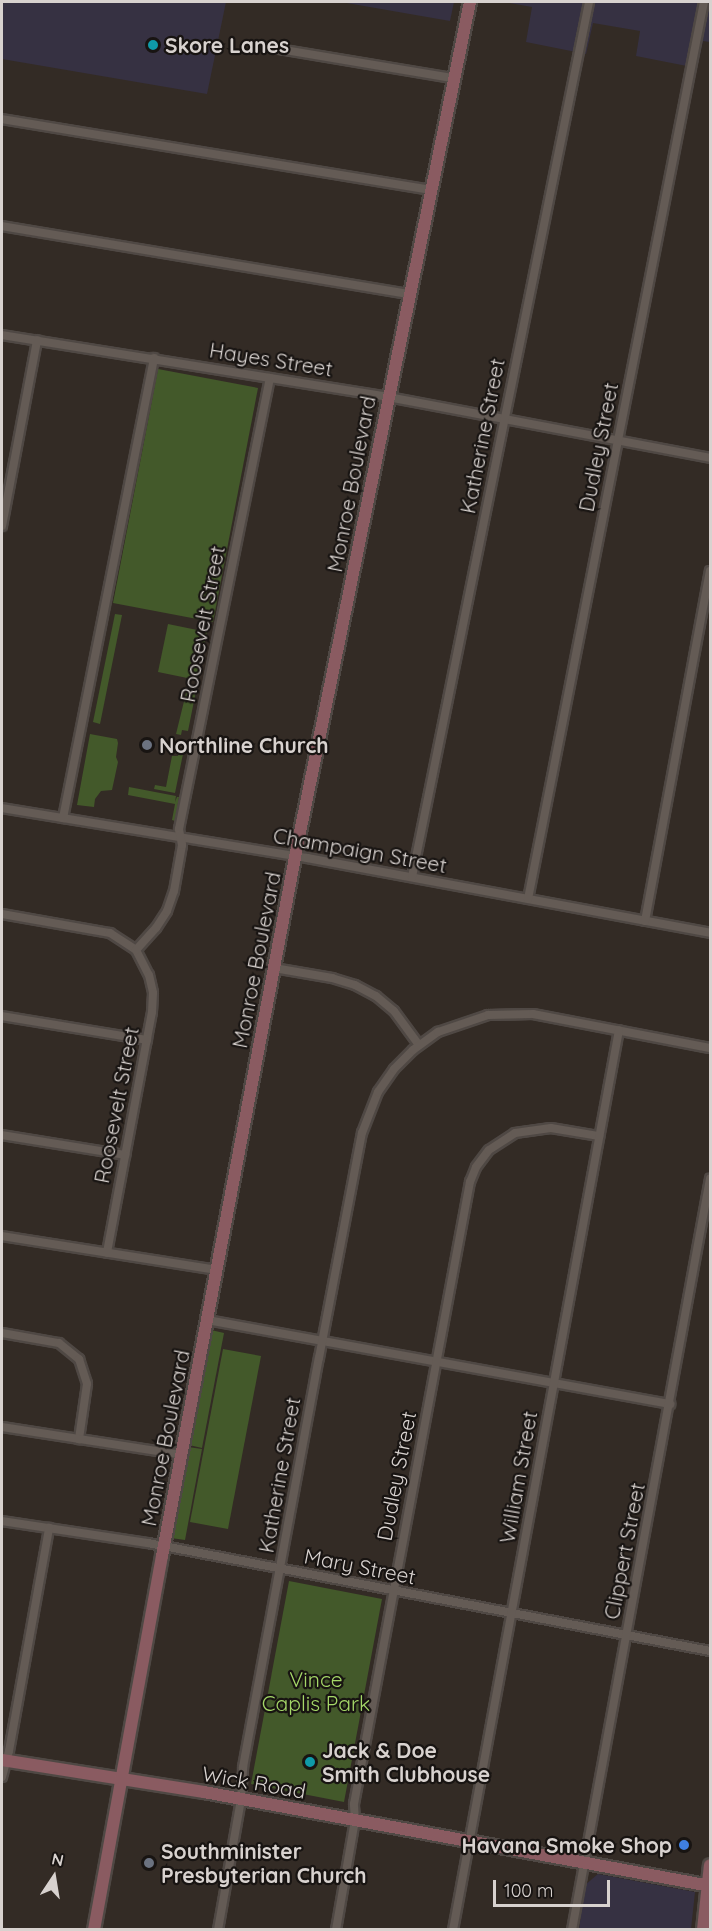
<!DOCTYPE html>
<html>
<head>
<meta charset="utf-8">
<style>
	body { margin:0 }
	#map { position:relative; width:712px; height:1931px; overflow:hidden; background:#332b25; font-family:Quicksand,sans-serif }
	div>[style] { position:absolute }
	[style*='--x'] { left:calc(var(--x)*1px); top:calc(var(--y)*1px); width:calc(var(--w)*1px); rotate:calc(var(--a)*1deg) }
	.commercial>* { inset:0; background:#363142 }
	.green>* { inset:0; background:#43592a }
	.roads { filter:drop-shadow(2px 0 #4f4844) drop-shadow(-2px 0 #4f4844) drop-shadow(0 2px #4f4844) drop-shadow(0 -2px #4f4844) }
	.street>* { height:8px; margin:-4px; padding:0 4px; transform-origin:4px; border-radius:4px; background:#645b55 }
	.secondary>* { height:12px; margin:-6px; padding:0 6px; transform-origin:6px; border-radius:6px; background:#8a5b61 }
	.dots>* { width:16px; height:16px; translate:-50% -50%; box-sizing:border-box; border:3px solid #181412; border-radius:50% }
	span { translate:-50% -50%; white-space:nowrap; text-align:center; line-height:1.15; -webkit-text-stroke:4.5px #181412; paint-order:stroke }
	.poi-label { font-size:21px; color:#d8d2cf; font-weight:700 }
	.left { translate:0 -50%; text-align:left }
	.right { translate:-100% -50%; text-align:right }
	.street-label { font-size:21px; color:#d8d2cf }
	.park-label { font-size:21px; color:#a5d868 }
	.frame { position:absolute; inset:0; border:3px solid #d8d2cf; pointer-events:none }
	.north { position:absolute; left:24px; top:1847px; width:60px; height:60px; -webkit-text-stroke:4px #181412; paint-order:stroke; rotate:12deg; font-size:16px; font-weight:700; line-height:24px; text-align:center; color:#d8d2cf }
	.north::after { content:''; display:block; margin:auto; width:21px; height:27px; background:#d8d2cf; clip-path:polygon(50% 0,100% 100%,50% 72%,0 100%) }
	.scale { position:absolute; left:493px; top:1880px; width:117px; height:27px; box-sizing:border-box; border:3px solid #d8d2cf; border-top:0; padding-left:8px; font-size:18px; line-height:21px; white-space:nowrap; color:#d8d2cf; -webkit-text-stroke:4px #181412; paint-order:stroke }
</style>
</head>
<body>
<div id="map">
	<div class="commercial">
		<i style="clip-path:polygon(2px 2px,226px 2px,207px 94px,2px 59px)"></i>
		<i style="clip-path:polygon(341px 2px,454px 2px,450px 21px)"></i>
		<i style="clip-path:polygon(503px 2px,710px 2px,710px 42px,703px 41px,697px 68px,636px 56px,640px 31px,593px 23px,586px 54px,526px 42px,532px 7px)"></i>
		<i style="clip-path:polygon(598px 1874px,695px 1892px,691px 1929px,579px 1929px,585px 1885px)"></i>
	</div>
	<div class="green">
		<i style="clip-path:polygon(158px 369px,258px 388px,213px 622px,113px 603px)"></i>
		<i style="clip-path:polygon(115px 614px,122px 615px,100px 724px,93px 722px)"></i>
		<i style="clip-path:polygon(168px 624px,207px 632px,197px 680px,158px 672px)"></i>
		<i style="clip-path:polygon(187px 689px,196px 691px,188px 731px,182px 730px,181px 735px,176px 734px)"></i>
		<i style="clip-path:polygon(90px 734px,117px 739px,118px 743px,116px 757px,118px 762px,112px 790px,101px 791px,95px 799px,94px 807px,77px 805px)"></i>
		<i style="clip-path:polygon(179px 753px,183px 754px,175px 793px,154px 789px,155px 785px,166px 787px,172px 756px,178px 756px)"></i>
		<i style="clip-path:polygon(129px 787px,176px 796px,175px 802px,177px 797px,179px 797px,175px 821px,172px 820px,175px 804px,128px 795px)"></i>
		<i style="clip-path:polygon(211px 1330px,224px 1333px,202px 1448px,189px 1445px)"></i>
		<i style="clip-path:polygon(223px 1349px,261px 1356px,228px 1529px,190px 1522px)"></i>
		<i style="clip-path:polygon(188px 1447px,202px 1449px,185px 1540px,171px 1538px)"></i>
		<i style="clip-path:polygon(289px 1581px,382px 1599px,344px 1802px,251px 1784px)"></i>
	</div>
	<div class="roads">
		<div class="street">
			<i style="--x:273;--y:48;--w:182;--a:9.5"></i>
			<i style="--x:2;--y:119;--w:434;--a:9.4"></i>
			<i style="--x:2;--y:226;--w:414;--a:9.5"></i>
			<i style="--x:2;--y:335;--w:391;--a:9.1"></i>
			<i style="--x:388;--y:397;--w:328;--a:10.7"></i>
			<i style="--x:2;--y:526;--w:189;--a:-79.3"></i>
			<i style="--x:2;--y:808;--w:309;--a:9.3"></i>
			<i style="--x:307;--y:858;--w:410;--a:10.5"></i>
			<i style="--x:63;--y:818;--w:469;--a:-78.8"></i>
			<i style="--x:412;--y:877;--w:893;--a:-78.56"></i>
			<i style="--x:528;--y:899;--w:914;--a:-78.9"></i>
			<i style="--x:2;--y:914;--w:110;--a:10"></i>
			<i style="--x:110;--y:933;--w:31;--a:33"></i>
			<i style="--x:136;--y:950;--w:28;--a:63"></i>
			<i style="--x:149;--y:975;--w:18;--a:77"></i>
			<i style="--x:153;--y:993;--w:19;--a:93"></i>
			<i style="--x:152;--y:1012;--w:245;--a:100.6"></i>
			<i style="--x:645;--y:921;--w:356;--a:-79.5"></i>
			<i style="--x:136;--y:950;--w:30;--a:-48"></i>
			<i style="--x:156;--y:928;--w:20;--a:-57"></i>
			<i style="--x:167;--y:911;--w:21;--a:-71"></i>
			<i style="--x:174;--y:891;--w:47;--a:-80.1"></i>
			<i style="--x:182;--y:845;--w:16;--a:-101"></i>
			<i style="--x:179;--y:829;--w:460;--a:-78.6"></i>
			<i style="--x:274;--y:968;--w:59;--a:9.8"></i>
			<i style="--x:332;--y:978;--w:24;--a:17"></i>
			<i style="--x:355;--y:985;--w:24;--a:28"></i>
			<i style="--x:376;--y:996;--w:23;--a:40"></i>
			<i style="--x:394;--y:1011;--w:42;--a:53.7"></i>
			<i style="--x:2;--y:1016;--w:147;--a:9.4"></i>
			<i style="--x:2;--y:1135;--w:125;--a:9.2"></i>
			<i style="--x:2;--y:1236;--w:217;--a:9"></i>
			<i style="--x:207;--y:1320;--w:471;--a:10.3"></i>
			<i style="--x:2;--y:1333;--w:58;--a:10"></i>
			<i style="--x:59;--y:1343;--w:26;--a:39"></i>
			<i style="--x:79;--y:1359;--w:26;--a:72"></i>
			<i style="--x:87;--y:1384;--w:56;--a:98.3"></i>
			<i style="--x:2;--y:1427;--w:182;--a:8.8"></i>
			<i style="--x:2;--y:1521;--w:148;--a:8.6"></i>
			<i style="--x:148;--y:1543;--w:572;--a:10.88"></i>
			<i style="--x:2;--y:1777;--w:27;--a:-75"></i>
			<i style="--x:9;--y:1751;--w:227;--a:-79.8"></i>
			<i style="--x:218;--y:1930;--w:133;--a:-80"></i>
			<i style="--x:241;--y:1799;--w:32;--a:-86"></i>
			<i style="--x:243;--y:1767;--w:416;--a:-79.5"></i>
			<i style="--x:319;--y:1358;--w:229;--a:-79.2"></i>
			<i style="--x:362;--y:1133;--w:44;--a:-68.7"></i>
			<i style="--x:378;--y:1092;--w:28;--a:-55"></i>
			<i style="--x:394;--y:1069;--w:27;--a:-45"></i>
			<i style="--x:413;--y:1050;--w:31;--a:-36"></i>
			<i style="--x:438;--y:1032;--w:53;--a:-18.8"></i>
			<i style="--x:488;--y:1015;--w:45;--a:-1.3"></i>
			<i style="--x:533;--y:1014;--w:180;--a:10.9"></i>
			<i style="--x:336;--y:1930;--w:112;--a:-80.2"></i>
			<i style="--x:355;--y:1820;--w:16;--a:-94"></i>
			<i style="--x:354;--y:1804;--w:633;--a:-79.44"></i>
			<i style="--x:470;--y:1182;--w:16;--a:-68"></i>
			<i style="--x:476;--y:1167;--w:21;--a:-53"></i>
			<i style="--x:489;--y:1150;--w:31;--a:-33"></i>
			<i style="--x:515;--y:1133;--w:36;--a:-8"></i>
			<i style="--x:551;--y:1128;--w:49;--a:9.5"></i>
			<i style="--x:453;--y:1930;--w:915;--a:-79.55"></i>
			<i style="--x:572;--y:1930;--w:764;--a:-79.59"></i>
		</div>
		<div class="secondary">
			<i style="--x:2;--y:1760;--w:205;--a:9"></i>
			<i style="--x:204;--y:1792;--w:515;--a:10.52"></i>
			<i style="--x:94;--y:1930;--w:380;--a:-79.7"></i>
			<i style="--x:162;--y:1556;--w:727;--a:-79.22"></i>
			<i style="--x:298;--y:842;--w:857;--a:-78.43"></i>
			<i style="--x:703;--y:1930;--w:65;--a:-83.9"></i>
		</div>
	</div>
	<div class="dots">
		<i style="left:153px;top:45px;background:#0f9aa8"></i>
		<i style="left:147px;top:745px;background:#6b7280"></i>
		<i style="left:310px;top:1762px;background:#0f9aa8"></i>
		<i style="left:684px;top:1845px;background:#3f7fe0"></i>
		<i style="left:149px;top:1863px;background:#6b7280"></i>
	</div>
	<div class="poi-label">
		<span class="left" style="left:165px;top:45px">Skore Lanes</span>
		<span class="left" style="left:159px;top:745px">Northline Church</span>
		<span class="left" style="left:322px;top:1762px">Jack &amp; Doe<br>Smith Clubhouse</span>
		<span class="right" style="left:672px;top:1845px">Havana Smoke Shop</span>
		<span class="left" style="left:161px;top:1863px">Southminister<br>Presbyterian Church</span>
	</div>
	<div class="street-label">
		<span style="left:271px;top:359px;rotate:9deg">Hayes Street</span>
		<span style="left:482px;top:436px;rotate:-79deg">Katherine Street</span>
		<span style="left:598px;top:447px;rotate:-79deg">Dudley Street</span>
		<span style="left:351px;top:484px;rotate:-79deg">Monroe Boulevard</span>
		<span style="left:202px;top:624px;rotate:-79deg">Roosevelt Street</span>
		<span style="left:360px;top:850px;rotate:10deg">Champaign Street</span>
		<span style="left:256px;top:960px;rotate:-79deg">Monroe Boulevard</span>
		<span style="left:116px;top:1105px;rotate:-79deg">Roosevelt Street</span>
		<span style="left:165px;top:1438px;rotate:-79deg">Monroe Boulevard</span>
		<span style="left:279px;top:1475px;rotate:-80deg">Katherine Street</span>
		<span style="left:396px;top:1476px;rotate:-79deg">Dudley Street</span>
		<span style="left:518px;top:1477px;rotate:-80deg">William Street</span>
		<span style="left:624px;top:1551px;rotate:-79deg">Clippert Street</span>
		<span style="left:360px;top:1566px;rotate:11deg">Mary Street</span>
		<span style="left:254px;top:1782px;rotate:10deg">Wick Road</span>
	</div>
	<div class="park-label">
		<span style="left:316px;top:1691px">Vince<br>Caplis Park</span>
	</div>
	<div class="frame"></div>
	<div class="north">N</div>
	<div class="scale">100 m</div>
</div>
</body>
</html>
